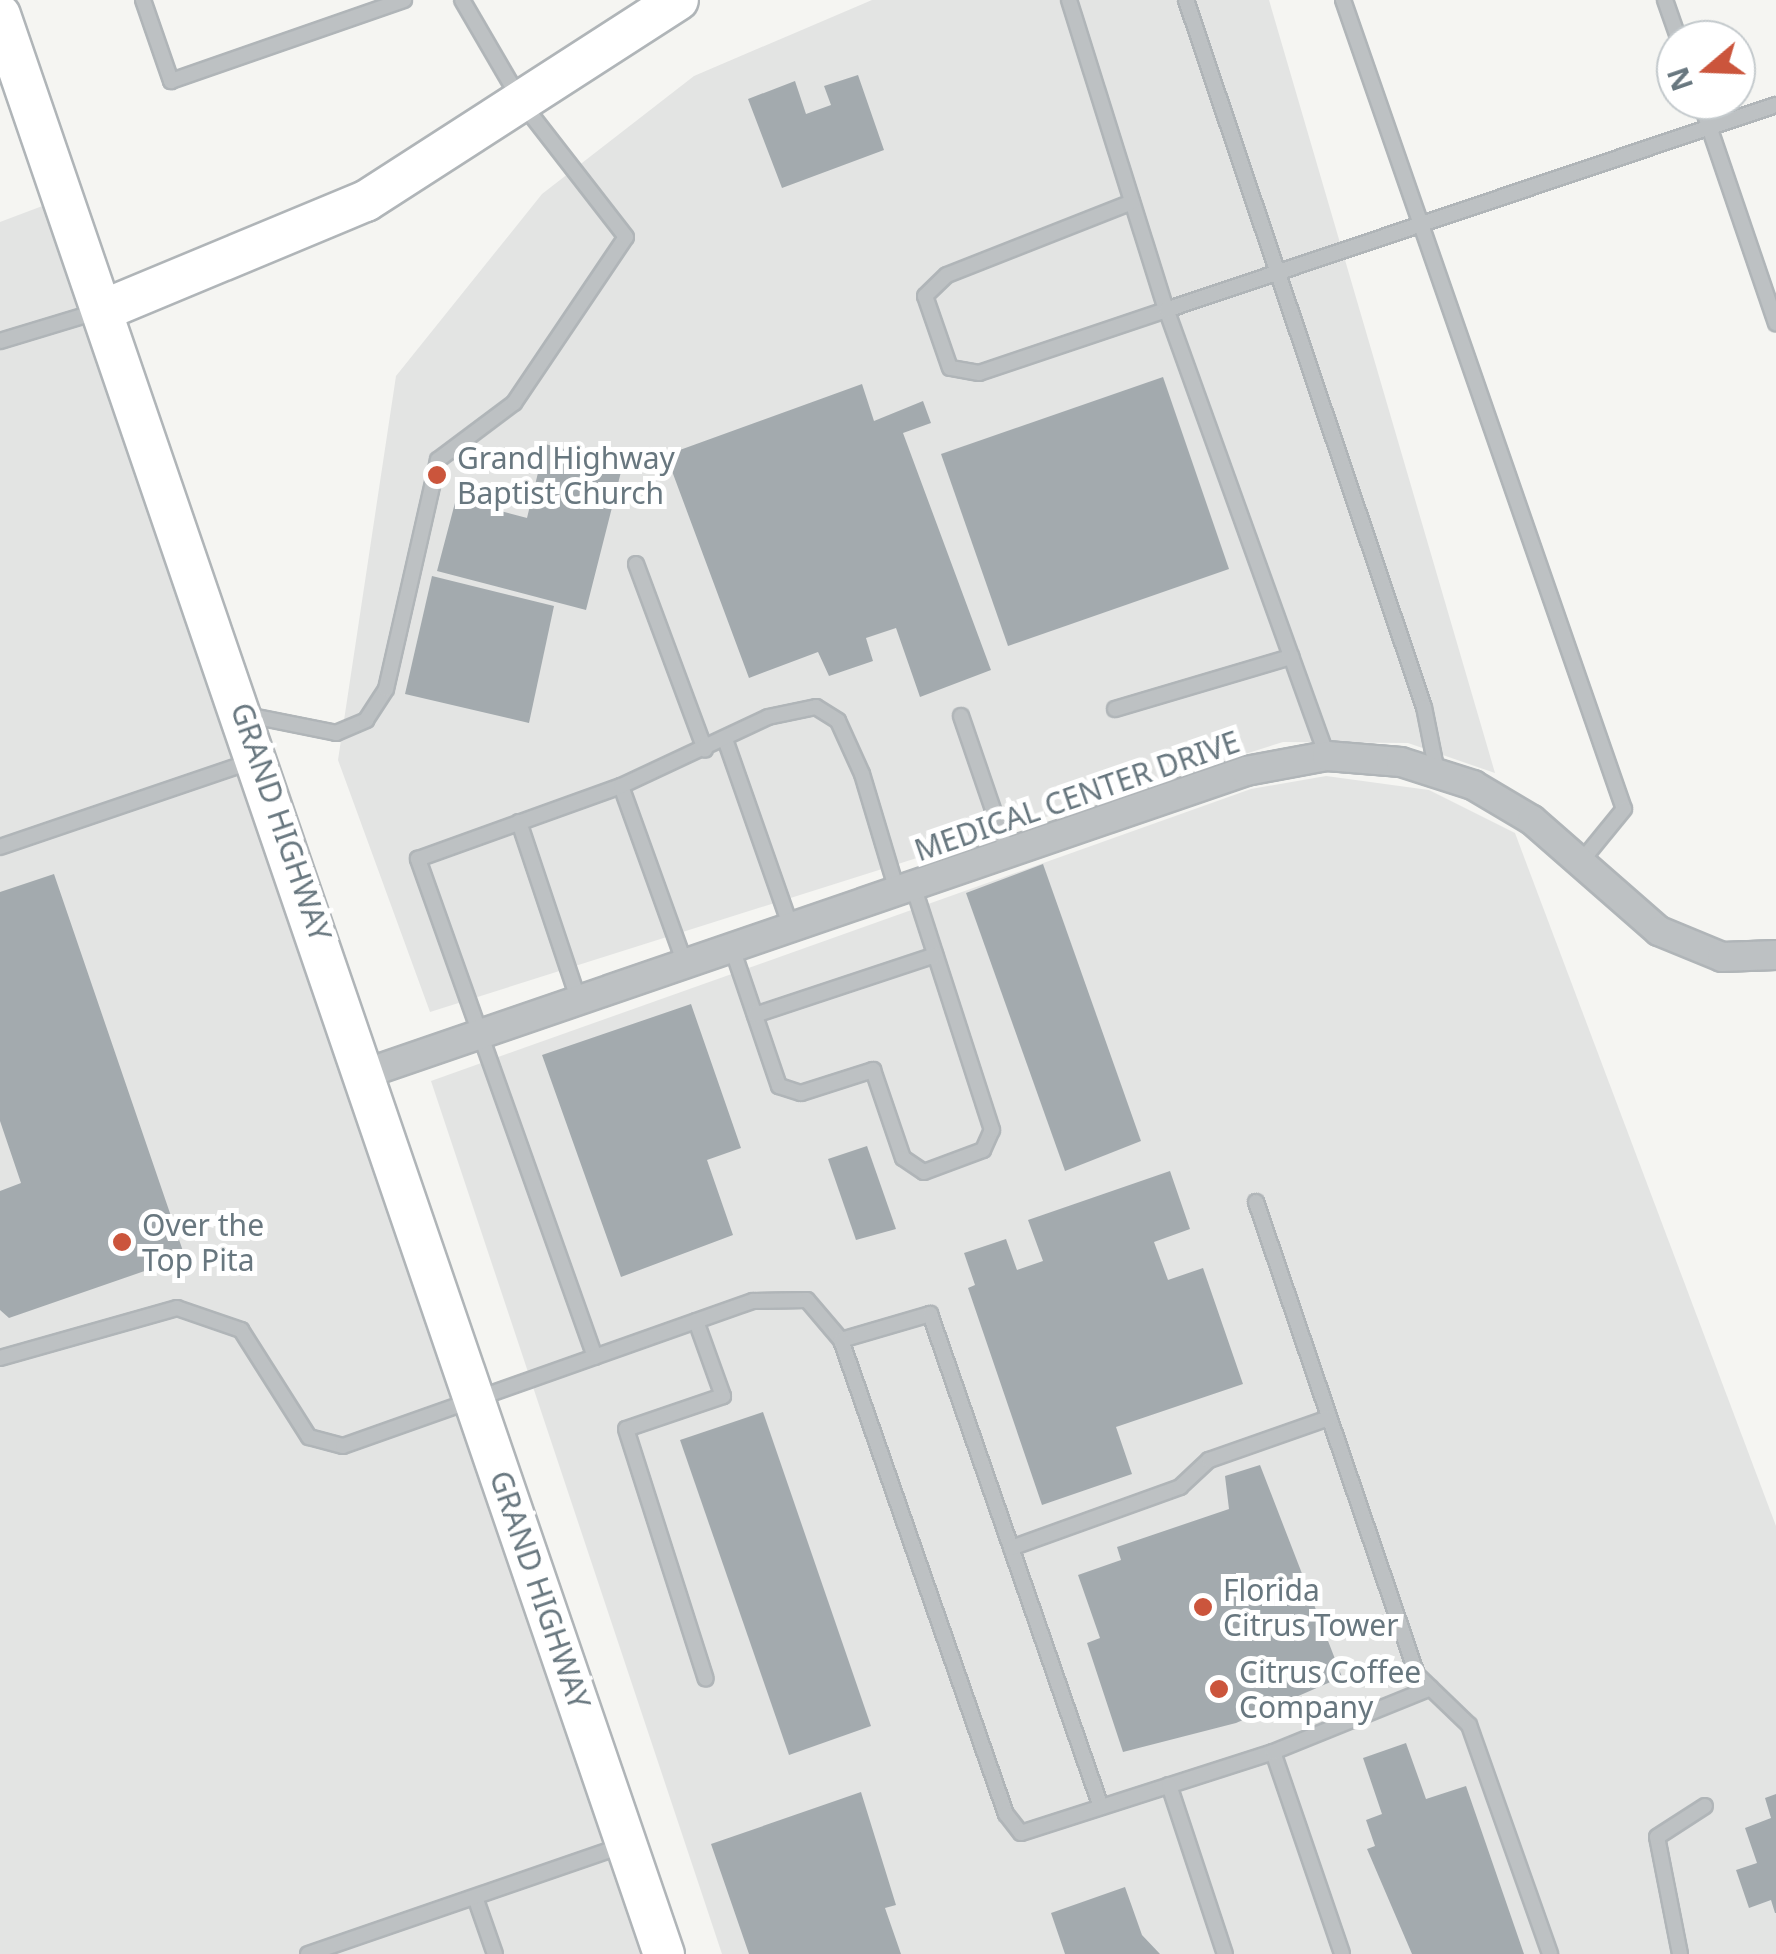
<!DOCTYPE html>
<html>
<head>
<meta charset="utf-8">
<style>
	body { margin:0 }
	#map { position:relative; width:1776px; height:1954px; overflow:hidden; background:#f5f5f2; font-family:"Noto Sans",sans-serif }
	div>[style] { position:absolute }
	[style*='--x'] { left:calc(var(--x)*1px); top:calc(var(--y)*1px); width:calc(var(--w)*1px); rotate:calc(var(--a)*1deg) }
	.built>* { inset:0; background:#e3e4e3 }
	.building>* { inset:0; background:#a3aaae }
	.roads { filter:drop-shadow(2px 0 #b0b5b8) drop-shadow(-2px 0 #b0b5b8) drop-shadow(0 2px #b0b5b8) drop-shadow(0 -2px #b0b5b8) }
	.lane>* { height:14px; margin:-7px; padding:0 7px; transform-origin:7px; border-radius:7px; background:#bdc1c3 }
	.street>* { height:28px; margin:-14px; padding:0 14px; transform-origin:14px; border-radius:14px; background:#bdc1c3 }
	.secondary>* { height:40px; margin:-20px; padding:0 20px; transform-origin:20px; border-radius:20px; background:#fff }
	.dots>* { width:28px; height:28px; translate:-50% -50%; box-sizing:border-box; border:5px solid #fff; border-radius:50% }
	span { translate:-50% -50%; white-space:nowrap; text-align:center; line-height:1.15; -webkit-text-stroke:10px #fff; paint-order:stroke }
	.poi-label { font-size:30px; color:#68777f }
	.left { translate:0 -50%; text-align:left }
	.street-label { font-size:30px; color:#68777f }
	.north { position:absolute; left:1656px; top:20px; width:100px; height:100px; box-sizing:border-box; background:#fff; border:2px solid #c3c9cc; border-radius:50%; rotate:251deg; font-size:28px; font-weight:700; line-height:40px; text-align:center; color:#68777f }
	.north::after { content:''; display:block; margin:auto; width:35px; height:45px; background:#cb553c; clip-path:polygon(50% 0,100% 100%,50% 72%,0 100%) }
</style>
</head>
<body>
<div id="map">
	<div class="built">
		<i style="clip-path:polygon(872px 0,1269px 0,1495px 773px,1408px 743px,1283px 742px,430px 1012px,338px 760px,396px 376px,542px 194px,694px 76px)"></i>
		<i style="clip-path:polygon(45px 205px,347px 1080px,641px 1954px,0 1954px,0 222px)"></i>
		<i style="clip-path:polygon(1326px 776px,1429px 790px,1515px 833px,1776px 1526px,1776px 1954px,722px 1954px,431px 1081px,1251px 789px)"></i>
	</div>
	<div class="building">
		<i style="clip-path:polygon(858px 75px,884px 150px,782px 188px,748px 99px,795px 81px,806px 114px,831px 105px,824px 86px)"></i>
		<i style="clip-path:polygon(1163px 377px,1229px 569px,1008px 646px,941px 454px)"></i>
		<i style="clip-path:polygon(862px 384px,874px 421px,923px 401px,931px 423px,903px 433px,991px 670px,920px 697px,896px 628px,866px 638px,873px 661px,829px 676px,818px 652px,749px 678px,666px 455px)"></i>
		<i style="clip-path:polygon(545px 444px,623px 464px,586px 610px,437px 571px,456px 499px,527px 518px)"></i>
		<i style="clip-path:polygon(432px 576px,554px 606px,529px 723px,405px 694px)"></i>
		<i style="clip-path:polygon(1043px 864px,1141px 1141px,1065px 1171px,966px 893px)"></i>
		<i style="clip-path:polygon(54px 874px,185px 1257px,9px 1318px,0 1310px,0 1191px,21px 1183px,0 1121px,0 892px)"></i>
		<i style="clip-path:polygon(691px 1004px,741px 1148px,707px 1160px,733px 1235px,621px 1277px,542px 1055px)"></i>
		<i style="clip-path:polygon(867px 1146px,896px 1229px,856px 1240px,828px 1159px)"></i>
		<i style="clip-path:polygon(1170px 1171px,1190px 1229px,1154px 1242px,1168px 1280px,1203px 1268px,1243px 1384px,1116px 1427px,1132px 1474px,1042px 1505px,968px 1288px,975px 1285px,964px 1253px,1006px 1239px,1017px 1270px,1043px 1261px,1028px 1220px)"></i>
		<i style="clip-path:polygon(763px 1412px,871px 1726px,789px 1755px,680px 1440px)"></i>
		<i style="clip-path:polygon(1260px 1465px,1342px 1677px,1236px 1723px,1123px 1752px,1087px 1643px,1100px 1638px,1078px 1575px,1121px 1560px,1117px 1547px,1229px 1509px,1225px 1476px)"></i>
		<i style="clip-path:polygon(1406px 1743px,1426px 1799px,1466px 1786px,1524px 1954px,1412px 1954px,1367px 1849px,1375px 1846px,1366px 1820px,1382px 1814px,1363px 1758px)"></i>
		<i style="clip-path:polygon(861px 1792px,896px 1905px,885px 1908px,901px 1954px,749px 1954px,711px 1844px)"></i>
		<i style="clip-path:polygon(1776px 1794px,1776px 1913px,1775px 1913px,1771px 1900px,1749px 1908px,1736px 1870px,1757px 1863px,1745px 1828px,1771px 1818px,1765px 1798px)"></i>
		<i style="clip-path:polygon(1125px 1887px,1142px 1935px,1160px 1954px,1065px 1954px,1051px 1913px)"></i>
	</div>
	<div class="roads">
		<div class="lane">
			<i style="--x:143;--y:0;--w:86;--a:70.9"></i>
			<i style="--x:171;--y:81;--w:247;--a:-19.2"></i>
			<i style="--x:1069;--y:0;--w:325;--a:72.6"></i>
			<i style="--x:1166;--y:310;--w:197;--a:161.4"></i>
			<i style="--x:979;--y:373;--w:29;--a:-170"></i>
			<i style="--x:950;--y:368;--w:76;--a:-109.1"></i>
			<i style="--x:925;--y:296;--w:30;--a:-44"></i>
			<i style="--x:947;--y:275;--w:199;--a:-21.5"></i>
			<i style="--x:1186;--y:0;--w:746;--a:71.4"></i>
			<i style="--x:1424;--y:707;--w:66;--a:78.7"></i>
			<i style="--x:1343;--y:0;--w:856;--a:70.85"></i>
			<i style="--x:1624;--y:809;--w:70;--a:129.2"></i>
			<i style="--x:1665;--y:0;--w:42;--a:70.7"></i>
			<i style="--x:1700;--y:100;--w:236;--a:71.2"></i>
			<i style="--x:0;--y:341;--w:100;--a:-16.8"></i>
			<i style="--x:636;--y:564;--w:198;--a:69.6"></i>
			<i style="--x:1115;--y:709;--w:184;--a:-16.5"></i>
			<i style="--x:247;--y:715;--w:91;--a:11.4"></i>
			<i style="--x:336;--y:733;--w:33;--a:-23"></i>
			<i style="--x:366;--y:720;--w:37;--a:-57"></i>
			<i style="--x:386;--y:689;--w:235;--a:-77.2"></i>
			<i style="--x:438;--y:460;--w:95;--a:-36.9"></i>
			<i style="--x:514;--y:403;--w:200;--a:-56"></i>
			<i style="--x:626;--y:237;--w:170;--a:-127.8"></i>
			<i style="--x:522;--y:103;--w:119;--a:-120.2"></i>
			<i style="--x:961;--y:716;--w:145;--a:71.1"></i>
			<i style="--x:726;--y:742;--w:197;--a:70.7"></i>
			<i style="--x:1327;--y:756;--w:474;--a:-109.8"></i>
			<i style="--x:1166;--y:310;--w:644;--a:-18.58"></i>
			<i style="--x:621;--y:786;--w:189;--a:70.2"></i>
			<i style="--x:519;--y:822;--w:189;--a:71.5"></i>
			<i style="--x:0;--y:847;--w:264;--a:-18.8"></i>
			<i style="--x:732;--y:948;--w:146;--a:71.2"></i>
			<i style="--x:779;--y:1086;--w:23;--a:18"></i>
			<i style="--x:801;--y:1093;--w:76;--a:-17.7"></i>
			<i style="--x:873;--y:1070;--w:93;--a:71.2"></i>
			<i style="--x:903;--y:1158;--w:25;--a:34"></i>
			<i style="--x:924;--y:1172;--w:63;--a:-20.4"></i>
			<i style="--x:983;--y:1150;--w:22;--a:-66"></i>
			<i style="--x:992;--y:1130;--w:256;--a:-107.9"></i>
			<i style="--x:755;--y:1015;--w:190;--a:-18.4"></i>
			<i style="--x:1256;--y:1202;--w:500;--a:71.2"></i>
			<i style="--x:1417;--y:1675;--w:72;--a:43.9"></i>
			<i style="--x:1469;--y:1725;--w:243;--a:70.5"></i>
			<i style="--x:696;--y:1321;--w:80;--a:70.2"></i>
			<i style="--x:723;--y:1396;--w:102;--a:161.2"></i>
			<i style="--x:626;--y:1429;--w:262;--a:72.3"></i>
			<i style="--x:841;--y:1340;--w:93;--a:-16.3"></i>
			<i style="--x:930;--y:1314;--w:522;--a:70.87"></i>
			<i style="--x:595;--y:1357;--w:529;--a:-109.57"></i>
			<i style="--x:418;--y:859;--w:216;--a:-19.8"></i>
			<i style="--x:621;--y:786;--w:162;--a:-25.1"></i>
			<i style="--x:768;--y:717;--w:49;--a:-11.8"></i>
			<i style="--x:816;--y:707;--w:26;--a:32"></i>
			<i style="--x:838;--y:721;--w:58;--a:65.6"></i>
			<i style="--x:862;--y:774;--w:122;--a:73.3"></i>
			<i style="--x:0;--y:1358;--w:184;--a:-15.8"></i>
			<i style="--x:177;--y:1308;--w:68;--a:19"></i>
			<i style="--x:241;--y:1330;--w:127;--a:57.6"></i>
			<i style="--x:309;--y:1437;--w:35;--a:15"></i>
			<i style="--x:343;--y:1446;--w:435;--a:-19.5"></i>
			<i style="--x:753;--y:1301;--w:54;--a:-1.1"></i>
			<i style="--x:807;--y:1300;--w:52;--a:49.6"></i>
			<i style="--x:841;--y:1340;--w:502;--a:70.81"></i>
			<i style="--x:1006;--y:1814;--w:24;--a:52"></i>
			<i style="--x:1021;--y:1833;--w:265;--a:-17.8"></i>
			<i style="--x:1273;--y:1752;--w:213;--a:71.1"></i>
			<i style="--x:1011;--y:1548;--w:180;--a:-19.8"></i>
			<i style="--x:1180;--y:1487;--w:40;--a:-43"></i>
			<i style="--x:1209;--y:1460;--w:127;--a:-19.3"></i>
			<i style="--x:1273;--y:1752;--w:170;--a:-22.1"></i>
			<i style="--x:1169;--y:1785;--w:178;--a:71.7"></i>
			<i style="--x:475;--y:1897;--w:60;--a:70.7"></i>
			<i style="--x:308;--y:1954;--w:335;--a:-19"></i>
			<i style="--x:1680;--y:1954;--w:119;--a:-101.1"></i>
			<i style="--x:1657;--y:1837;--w:57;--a:-32.9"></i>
		</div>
		<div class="street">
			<i style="--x:367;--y:1073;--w:929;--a:-18.96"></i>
			<i style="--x:1246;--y:771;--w:82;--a:-10.5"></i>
			<i style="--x:1327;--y:756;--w:74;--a:4.6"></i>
			<i style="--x:1401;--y:762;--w:76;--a:17.7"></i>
			<i style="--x:1473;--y:785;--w:69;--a:30.7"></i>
			<i style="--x:1532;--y:820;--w:169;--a:41.2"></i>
			<i style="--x:1659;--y:931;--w:68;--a:22.4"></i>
			<i style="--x:1722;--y:957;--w:54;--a:-2.1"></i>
		</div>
		<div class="secondary">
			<i style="--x:0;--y:15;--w:2050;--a:71.1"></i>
			<i style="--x:106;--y:309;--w:282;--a:-22.6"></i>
			<i style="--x:366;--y:201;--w:371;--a:-32.8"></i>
		</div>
	</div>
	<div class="dots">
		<i style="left:437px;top:475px;background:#cb553c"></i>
		<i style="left:122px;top:1242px;background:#cb553c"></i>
		<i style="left:1203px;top:1607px;background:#cb553c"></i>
		<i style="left:1219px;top:1689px;background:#cb553c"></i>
	</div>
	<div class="poi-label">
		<span class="left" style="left:457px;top:475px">Grand Highway<br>Baptist Church</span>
		<span class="left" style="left:142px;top:1242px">Over the<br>Top Pita</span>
		<span class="left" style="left:1223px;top:1607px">Florida<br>Citrus Tower</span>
		<span class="left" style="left:1239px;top:1689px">Citrus Coffee<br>Company</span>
	</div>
	<div class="street-label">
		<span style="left:1077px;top:796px;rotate:-19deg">MEDICAL CENTER DRIVE</span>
		<span style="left:281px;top:822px;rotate:71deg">GRAND HIGHWAY</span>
		<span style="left:540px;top:1590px;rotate:71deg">GRAND HIGHWAY</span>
	</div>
	<div class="north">N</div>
</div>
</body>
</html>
